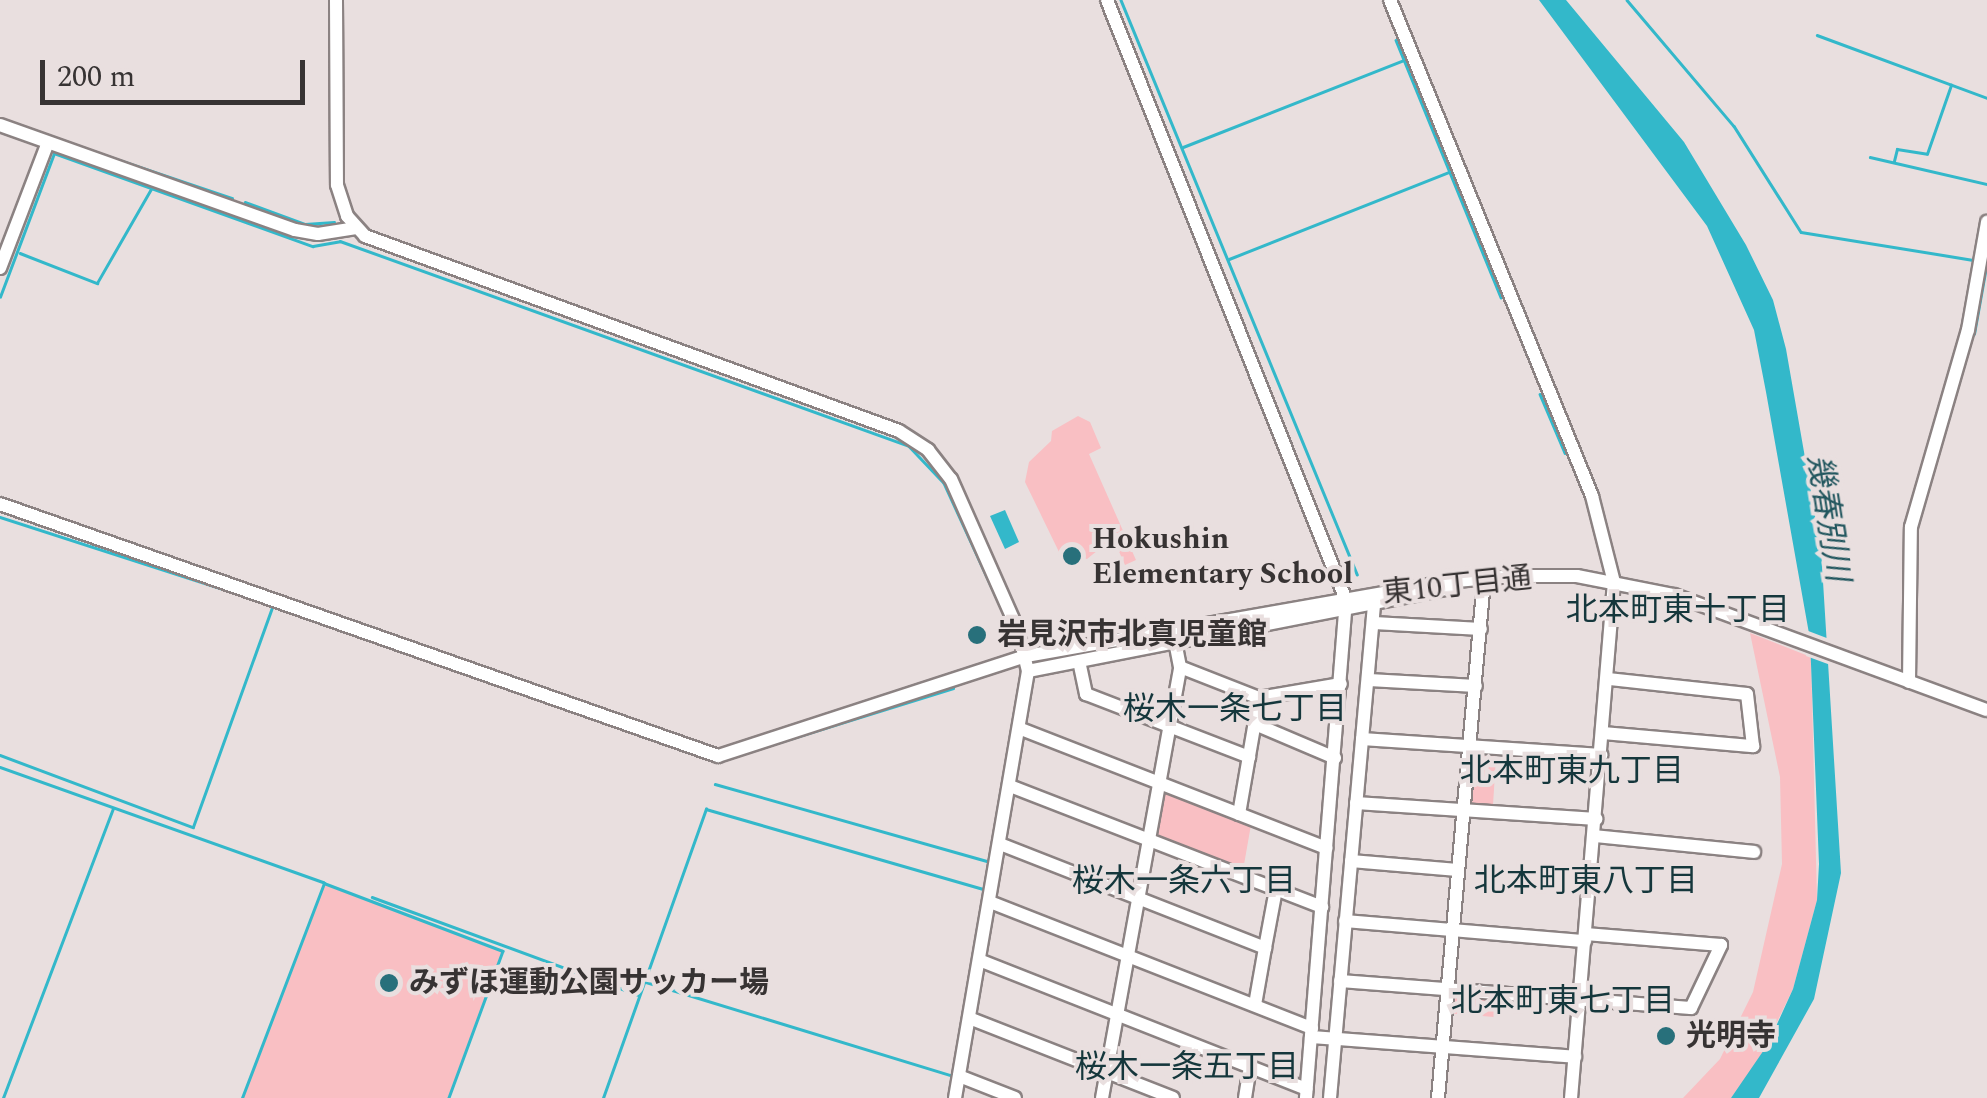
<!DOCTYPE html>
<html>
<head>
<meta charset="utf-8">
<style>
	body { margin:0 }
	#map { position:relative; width:1987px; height:1098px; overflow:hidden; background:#e9dfdf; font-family:Spectral,"Noto Sans JP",serif }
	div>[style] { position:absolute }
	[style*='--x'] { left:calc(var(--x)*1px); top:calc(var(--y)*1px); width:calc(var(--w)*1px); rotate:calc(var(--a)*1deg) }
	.green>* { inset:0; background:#f9bfc3 }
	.water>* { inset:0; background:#33b8ca }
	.pier>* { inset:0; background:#e9dfdf }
	.stream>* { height:2.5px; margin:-1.25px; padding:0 1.25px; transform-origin:1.25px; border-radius:1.25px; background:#33b8ca }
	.roads { filter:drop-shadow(2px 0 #8b8282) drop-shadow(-2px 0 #8b8282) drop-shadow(0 2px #8b8282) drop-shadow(0 -2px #8b8282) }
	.minor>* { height:12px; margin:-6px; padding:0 6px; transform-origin:6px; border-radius:6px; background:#fff }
	.dots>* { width:28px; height:28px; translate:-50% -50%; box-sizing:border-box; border:5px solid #e9dfdf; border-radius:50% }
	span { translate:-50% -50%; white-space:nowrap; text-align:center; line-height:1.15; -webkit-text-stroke:8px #e9dfdf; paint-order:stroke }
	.poi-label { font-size:30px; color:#373333; font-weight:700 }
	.left { translate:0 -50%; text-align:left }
	.street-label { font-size:30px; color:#373333 }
	.water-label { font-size:32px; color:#21565e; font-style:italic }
	.neighbourhood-label { font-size:32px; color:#15373c }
	.scale { position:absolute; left:40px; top:60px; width:265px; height:45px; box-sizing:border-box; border:5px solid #373333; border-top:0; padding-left:12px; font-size:30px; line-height:35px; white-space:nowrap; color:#373333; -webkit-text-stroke:8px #e9dfdf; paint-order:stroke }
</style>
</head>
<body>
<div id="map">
	<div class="green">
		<i style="clip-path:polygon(1078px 416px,1090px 422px,1101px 448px,1089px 454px,1136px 560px,1125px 565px,1113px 538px,1087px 559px,1059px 552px,1025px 482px,1029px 462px,1051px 441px,1052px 431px)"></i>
		<i style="clip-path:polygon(1750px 633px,1811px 657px,1817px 900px,1793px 989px,1758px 1061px,1731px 1098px,1683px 1098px,1720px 1059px,1753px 992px,1782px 864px,1780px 777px)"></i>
		<i style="clip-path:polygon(1475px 756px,1496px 757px,1493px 805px,1471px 803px)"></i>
		<i style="clip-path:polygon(1157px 782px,1252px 819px,1242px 876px,1148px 839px)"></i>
		<i style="clip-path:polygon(325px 884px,502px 951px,448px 1098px,243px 1098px)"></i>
		<i style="clip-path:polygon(1448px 989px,1497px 993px,1494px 1017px,1446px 1013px)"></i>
	</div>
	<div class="water">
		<i style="clip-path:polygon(1539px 0,1566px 0,1684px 142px,1746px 245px,1773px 300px,1786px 349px,1821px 549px,1841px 873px,1814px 999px,1759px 1098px,1731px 1098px,1768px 1044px,1793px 989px,1817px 900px,1819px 864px,1810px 639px,1766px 392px,1754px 330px,1707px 226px)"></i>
		<i style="clip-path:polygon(1005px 510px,1019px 542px,1005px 549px,990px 516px)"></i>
	</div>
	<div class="pier">
		<i style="clip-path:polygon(1803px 629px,1832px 640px,1836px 667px,1806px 656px)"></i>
	</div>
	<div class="stream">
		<i style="--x:1121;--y:0;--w:621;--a:67.65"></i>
		<i style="--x:1627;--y:0;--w:165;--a:49.7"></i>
		<i style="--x:1734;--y:126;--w:125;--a:57.7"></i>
		<i style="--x:1801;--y:232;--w:174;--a:9.2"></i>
		<i style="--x:1817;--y:35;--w:181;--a:20.3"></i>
		<i style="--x:1396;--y:40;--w:278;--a:67.8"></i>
		<i style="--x:51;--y:137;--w:191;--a:18.6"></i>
		<i style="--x:1183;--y:147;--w:238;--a:-21.5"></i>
		<i style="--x:1870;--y:157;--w:120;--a:13"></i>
		<i style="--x:1894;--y:161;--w:12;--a:-76"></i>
		<i style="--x:1897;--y:149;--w:30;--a:9"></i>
		<i style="--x:1927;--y:154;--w:73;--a:-70.8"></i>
		<i style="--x:245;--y:202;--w:64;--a:20.1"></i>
		<i style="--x:305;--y:224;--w:29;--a:-4"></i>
		<i style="--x:20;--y:253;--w:83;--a:21.3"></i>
		<i style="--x:97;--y:283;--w:108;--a:-60.1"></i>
		<i style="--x:1229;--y:259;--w:237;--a:-21.6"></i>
		<i style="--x:0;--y:297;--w:154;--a:-69.4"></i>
		<i style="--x:54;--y:153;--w:275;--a:19.8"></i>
		<i style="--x:313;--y:246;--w:27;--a:-10"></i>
		<i style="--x:340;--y:241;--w:605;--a:19.81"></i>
		<i style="--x:909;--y:446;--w:51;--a:46.6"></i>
		<i style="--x:944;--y:483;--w:158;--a:65.4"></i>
		<i style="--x:1974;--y:334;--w:74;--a:-79.9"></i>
		<i style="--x:1540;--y:394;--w:64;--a:67"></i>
		<i style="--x:0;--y:517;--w:247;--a:17.9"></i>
		<i style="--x:0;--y:755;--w:206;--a:20.5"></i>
		<i style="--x:193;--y:827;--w:234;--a:-70.2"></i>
		<i style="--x:719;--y:761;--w:245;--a:-17.3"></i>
		<i style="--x:0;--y:767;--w:343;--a:19.6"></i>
		<i style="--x:715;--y:784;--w:283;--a:15.8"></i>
		<i style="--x:372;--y:897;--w:283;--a:20.2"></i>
		<i style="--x:646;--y:982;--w:318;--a:17"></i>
		<i style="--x:3;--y:1098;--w:309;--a:-69.2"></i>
		<i style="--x:242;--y:1098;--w:230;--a:-69.1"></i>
		<i style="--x:324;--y:883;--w:191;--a:20.8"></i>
		<i style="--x:503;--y:951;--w:157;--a:110.2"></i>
		<i style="--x:603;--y:1098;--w:307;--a:-70.4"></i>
		<i style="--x:706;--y:809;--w:289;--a:16.1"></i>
	</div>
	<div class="roads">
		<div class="minor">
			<i style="--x:336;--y:0;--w:185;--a:89.7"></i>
			<i style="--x:337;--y:185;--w:33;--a:72"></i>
			<i style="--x:347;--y:216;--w:27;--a:48"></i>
			<i style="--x:365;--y:236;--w:568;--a:20.06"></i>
			<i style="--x:899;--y:431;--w:35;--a:33"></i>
			<i style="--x:928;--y:450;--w:37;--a:52"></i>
			<i style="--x:951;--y:479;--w:165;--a:66.1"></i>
			<i style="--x:1018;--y:630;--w:42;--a:76.3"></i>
			<i style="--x:1028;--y:671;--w:433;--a:99.7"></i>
			<i style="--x:1107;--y:0;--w:646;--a:68.28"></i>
			<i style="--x:1346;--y:600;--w:500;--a:94.6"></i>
			<i style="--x:1390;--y:0;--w:536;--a:67.84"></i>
			<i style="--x:1592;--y:496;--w:89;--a:75.7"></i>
			<i style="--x:1614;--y:582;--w:518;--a:94.76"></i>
			<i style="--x:0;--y:125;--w:313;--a:19.6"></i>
			<i style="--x:295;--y:230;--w:23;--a:10"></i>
			<i style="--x:318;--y:234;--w:37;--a:-9"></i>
			<i style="--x:0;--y:268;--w:132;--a:-69.1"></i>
			<i style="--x:0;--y:504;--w:761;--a:19.34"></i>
			<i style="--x:718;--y:756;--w:324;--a:-18"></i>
			<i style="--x:1026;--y:656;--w:425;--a:-10"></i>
			<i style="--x:1445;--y:582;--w:68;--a:-5"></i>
			<i style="--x:1513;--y:576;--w:64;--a:0"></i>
			<i style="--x:1577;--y:576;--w:99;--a:11.1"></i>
			<i style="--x:1674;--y:595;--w:333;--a:20.2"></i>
			<i style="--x:1374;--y:623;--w:107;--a:3.2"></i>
			<i style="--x:1079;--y:661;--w:34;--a:78"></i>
			<i style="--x:1086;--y:694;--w:175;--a:21.1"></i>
			<i style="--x:1180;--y:667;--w:85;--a:21.4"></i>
			<i style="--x:1259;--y:698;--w:83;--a:-9.7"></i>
			<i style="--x:1028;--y:671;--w:430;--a:-11.1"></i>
			<i style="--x:1369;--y:680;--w:107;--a:3.2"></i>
			<i style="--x:1909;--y:682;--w:155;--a:-89.3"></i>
			<i style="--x:1911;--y:527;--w:205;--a:-73.9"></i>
			<i style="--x:1968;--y:330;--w:110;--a:-80"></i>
			<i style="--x:1255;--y:724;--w:87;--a:23"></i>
			<i style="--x:1021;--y:729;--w:328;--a:21.3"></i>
			<i style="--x:1603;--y:733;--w:151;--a:5"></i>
			<i style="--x:1753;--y:746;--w:52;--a:-96.6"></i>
			<i style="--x:1747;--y:694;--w:140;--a:-173.8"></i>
			<i style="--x:1362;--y:739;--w:240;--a:3.8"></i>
			<i style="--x:1010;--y:786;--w:335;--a:21.2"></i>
			<i style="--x:1356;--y:803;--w:241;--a:3.8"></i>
			<i style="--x:1239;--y:814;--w:118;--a:-80.2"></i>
			<i style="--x:1594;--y:836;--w:161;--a:5.7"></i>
			<i style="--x:1000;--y:844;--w:285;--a:21.4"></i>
			<i style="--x:1265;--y:948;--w:58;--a:100"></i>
			<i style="--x:1351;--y:861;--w:107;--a:4.8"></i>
			<i style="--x:990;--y:902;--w:346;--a:21.4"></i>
			<i style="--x:1345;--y:921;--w:241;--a:4.8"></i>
			<i style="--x:1265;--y:948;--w:60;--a:-79.4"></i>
			<i style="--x:979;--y:960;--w:352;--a:21.5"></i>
			<i style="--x:1340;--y:981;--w:352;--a:4.4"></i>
			<i style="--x:1691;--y:1008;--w:70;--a:-64.5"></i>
			<i style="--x:1721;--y:945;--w:136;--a:-175.4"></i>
			<i style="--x:969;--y:1018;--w:219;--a:21.4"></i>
			<i style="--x:1311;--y:1037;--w:265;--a:4.3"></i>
			<i style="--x:959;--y:1076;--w:60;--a:21.4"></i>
			<i style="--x:1102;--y:1098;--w:438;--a:-79.7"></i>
			<i style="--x:1180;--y:667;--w:37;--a:-101"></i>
			<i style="--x:1245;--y:1098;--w:31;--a:-81"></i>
			<i style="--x:1330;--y:1098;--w:493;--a:-84.9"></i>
			<i style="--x:1438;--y:1098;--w:521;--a:-84.93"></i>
		</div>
	</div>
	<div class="dots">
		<i style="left:1072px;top:556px;background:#28707b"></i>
		<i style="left:977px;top:635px;background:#28707b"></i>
		<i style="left:389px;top:983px;background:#28707b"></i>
		<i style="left:1666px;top:1036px;background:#28707b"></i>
	</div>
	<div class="poi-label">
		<span class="left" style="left:1092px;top:556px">Hokushin<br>Elementary School</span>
		<span class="left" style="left:997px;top:635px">岩見沢市北真児童館</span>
		<span class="left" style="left:409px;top:983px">みずほ運動公園サッカー場</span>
		<span class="left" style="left:1686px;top:1036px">光明寺</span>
	</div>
	<div class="street-label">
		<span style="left:1457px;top:586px;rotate:-6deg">東10丁目通</span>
	</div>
	<div class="water-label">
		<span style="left:1827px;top:518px;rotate:81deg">幾春別川</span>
	</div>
	<div class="neighbourhood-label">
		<span style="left:1678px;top:611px">北本町東十丁目</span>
		<span style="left:1235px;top:710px">桜木一条七丁目</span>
		<span style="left:1572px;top:772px">北本町東九丁目</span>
		<span style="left:1184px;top:882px">桜木一条六丁目</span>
		<span style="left:1586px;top:882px">北本町東八丁目</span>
		<span style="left:1563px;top:1002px">北本町東七丁目</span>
		<span style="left:1187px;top:1068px">桜木一条五丁目</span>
	</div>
	<div class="scale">200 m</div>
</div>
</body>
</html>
